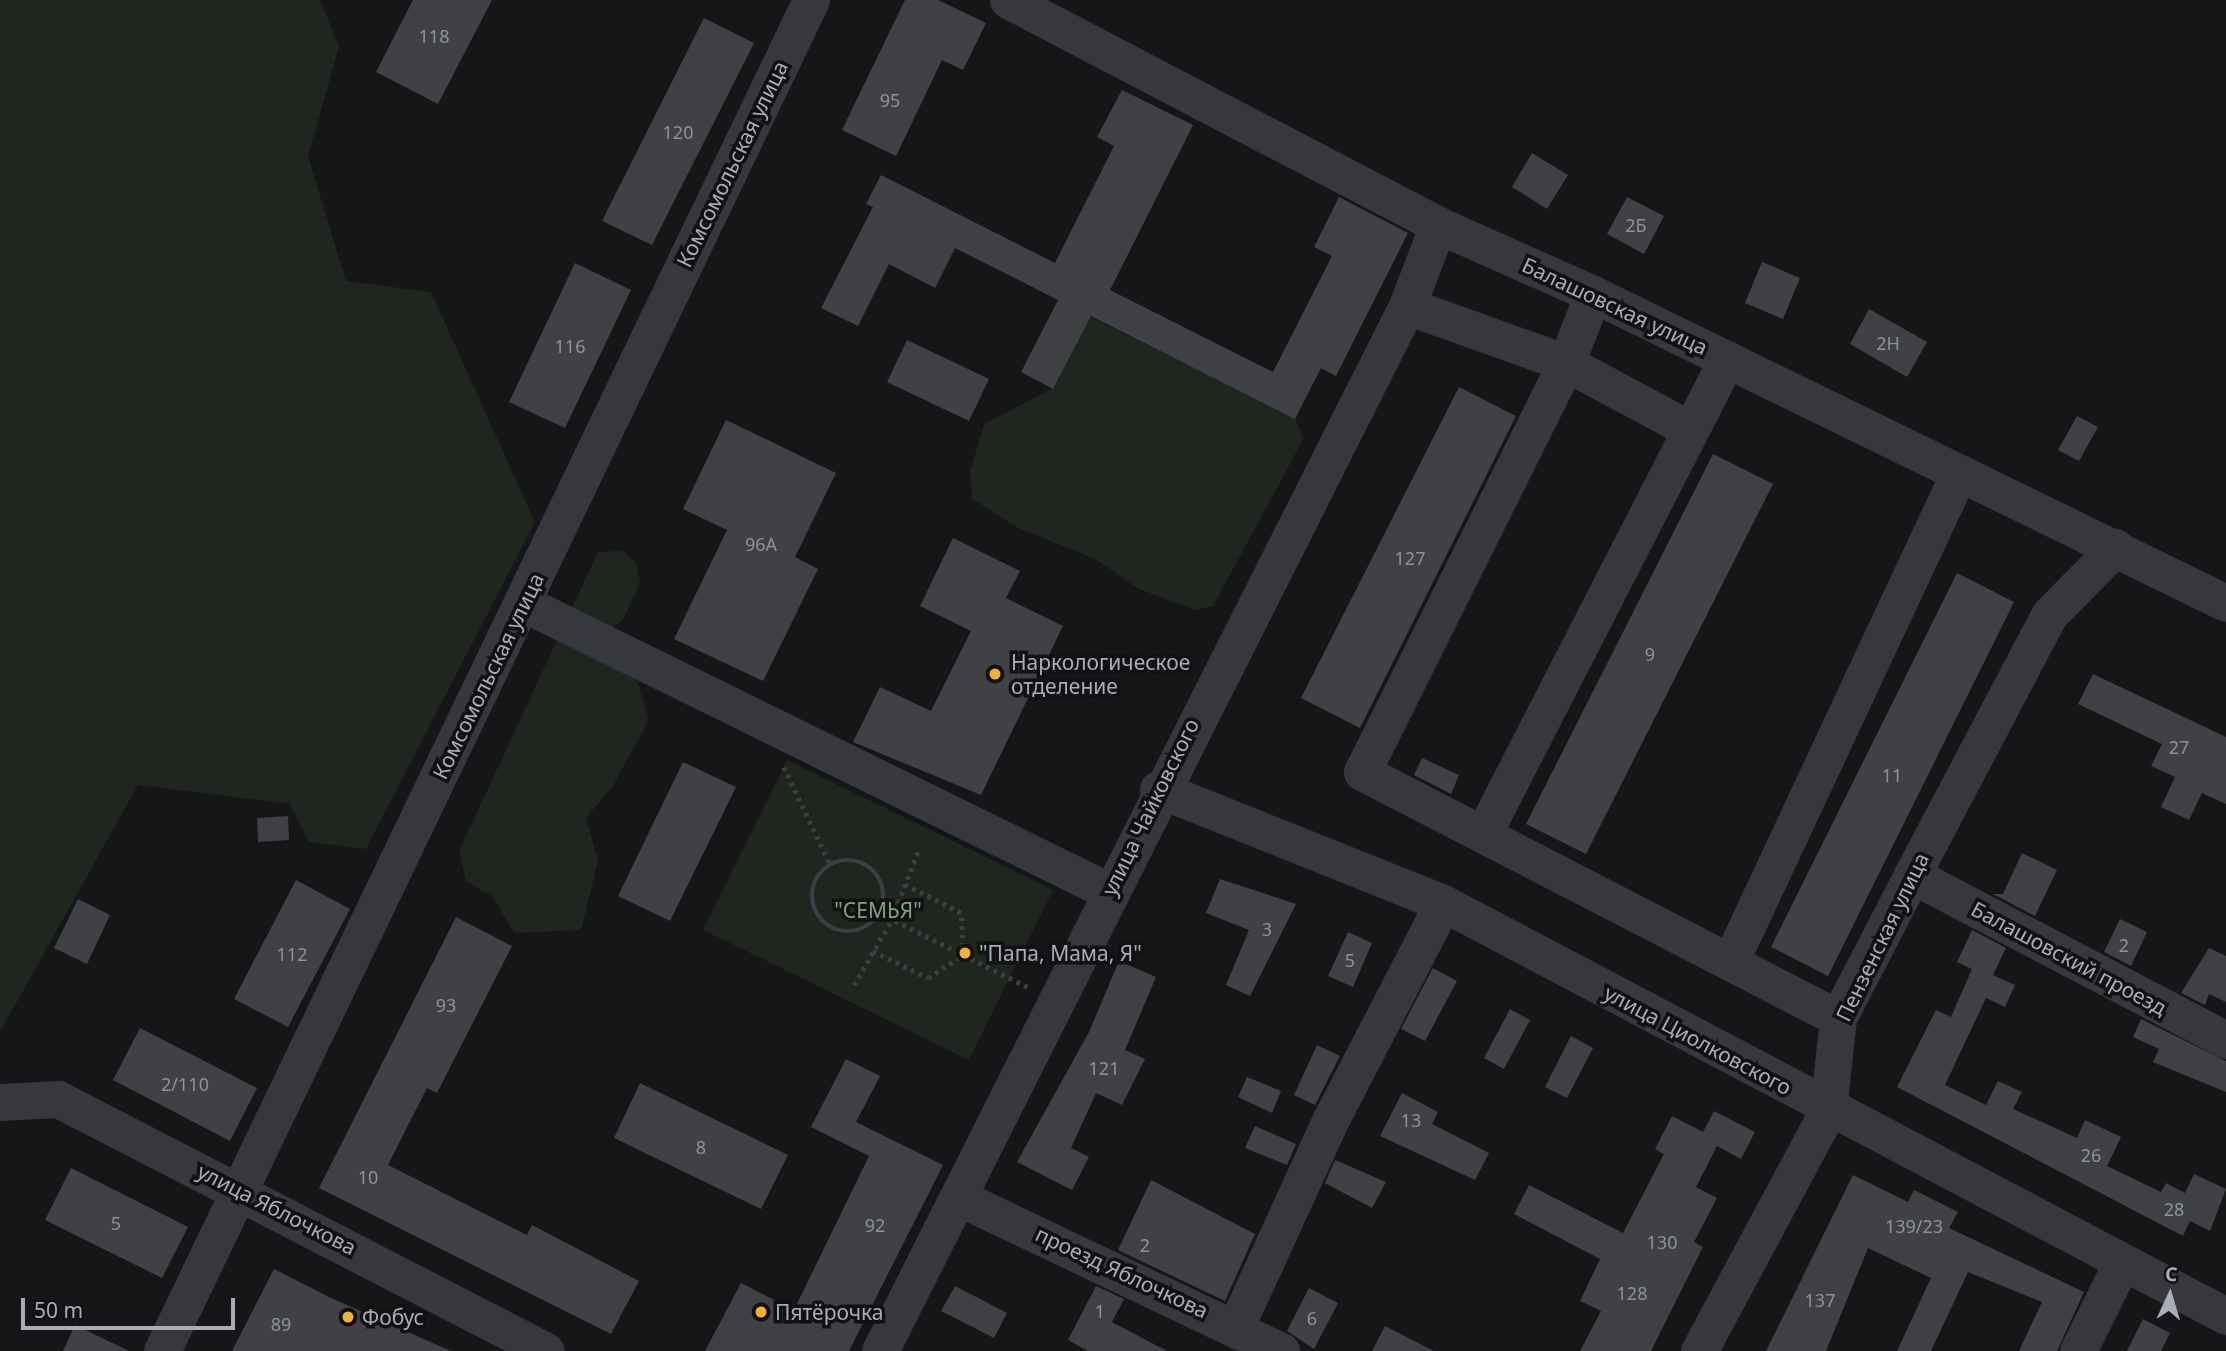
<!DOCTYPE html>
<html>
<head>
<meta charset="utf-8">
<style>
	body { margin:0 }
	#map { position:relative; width:2226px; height:1351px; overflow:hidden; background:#161618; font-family:"Noto Sans",sans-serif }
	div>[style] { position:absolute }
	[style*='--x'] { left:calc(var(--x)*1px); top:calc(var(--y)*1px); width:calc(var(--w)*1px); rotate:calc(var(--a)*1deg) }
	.green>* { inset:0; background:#1e261f }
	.building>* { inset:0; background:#404145 }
	.path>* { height:4.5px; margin-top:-2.25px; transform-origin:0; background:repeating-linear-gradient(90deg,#3d3f44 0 3.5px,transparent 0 8.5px) }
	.path>.ring { margin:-2.25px; padding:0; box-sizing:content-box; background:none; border:4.5px solid #3d3f44; border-radius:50% }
	.minor>* { height:37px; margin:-18.5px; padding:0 18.5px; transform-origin:18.5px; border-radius:18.5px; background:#37383d }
	.dots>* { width:19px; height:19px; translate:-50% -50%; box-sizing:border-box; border:4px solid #111113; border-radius:50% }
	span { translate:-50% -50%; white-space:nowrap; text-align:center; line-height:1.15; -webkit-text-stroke:7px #111113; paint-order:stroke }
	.number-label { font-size:18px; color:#8e929b }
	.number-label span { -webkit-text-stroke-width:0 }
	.street-label { font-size:21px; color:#a8adb8 }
	.poi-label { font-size:21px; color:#a8adb8 }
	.left { translate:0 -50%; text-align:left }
	.park-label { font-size:21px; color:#7fa381 }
	.north { position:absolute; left:2135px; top:1260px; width:70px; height:70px; -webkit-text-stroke:5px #111113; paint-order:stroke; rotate:4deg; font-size:19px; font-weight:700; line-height:28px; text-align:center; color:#a8adb8 }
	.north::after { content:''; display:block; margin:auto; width:24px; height:32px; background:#a8adb8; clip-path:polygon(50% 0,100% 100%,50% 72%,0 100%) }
	.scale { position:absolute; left:21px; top:1298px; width:214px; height:32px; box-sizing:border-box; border:4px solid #a8adb8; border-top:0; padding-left:9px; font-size:21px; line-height:24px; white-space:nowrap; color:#a8adb8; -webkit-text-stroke:5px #111113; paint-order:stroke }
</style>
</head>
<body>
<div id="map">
	<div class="green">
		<i style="clip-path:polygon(0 0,320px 0,339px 46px,308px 156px,346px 281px,431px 292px,535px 522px,366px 849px,309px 842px,290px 804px,138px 785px,0 1032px)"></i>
		<i style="clip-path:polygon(1073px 308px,1295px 419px,1304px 438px,1213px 606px,1194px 610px,1137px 588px,1097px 560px,1019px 528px,972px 499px,970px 472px,984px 424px,1053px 388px,1076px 345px,1044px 328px)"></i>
		<i style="clip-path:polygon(623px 551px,636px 562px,640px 583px,623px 620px,604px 633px,632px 663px,649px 720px,613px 786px,586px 818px,598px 861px,581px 930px,514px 933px,493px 897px,466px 881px,459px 851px,598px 552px)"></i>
		<i style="clip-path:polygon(787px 760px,1053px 890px,969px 1060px,703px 930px)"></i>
	</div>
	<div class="building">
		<i style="clip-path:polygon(413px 0,492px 0,438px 104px,376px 72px)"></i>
		<i style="clip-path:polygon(905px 0,938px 0,986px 23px,963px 70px,942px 60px,896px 156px,842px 130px)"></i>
		<i style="clip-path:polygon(704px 18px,754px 43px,652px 245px,602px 221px)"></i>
		<i style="clip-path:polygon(1122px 90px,1193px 125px,1110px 290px,1273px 372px,1332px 256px,1314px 247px,1339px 197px,1408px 233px,1336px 376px,1321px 368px,1295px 419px,1091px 316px,1053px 389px,1021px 372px,1058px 300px,955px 248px,935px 288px,889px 264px,858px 326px,821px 308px,873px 207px,866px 204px,881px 175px,1055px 263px,1114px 146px,1097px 137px)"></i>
		<i style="clip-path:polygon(1532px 153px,1568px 175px,1547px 209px,1512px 187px)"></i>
		<i style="clip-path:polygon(1627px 197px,1664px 216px,1644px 254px,1607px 234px)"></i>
		<i style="clip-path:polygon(1762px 262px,1800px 278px,1783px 319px,1745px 303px)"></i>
		<i style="clip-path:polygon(575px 263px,631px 290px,565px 428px,509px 402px)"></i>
		<i style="clip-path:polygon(1869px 309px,1927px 342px,1907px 377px,1850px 344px)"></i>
		<i style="clip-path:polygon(907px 340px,989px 379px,969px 421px,887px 382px)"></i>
		<i style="clip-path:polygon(1459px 387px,1516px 416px,1360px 728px,1301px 698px)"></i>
		<i style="clip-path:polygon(2077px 416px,2098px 427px,2079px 461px,2058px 450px)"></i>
		<i style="clip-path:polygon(726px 420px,836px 473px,795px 557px,818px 569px,763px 681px,674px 639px,727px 530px,683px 509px)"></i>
		<i style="clip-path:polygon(1713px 454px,1773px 484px,1586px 854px,1526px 824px)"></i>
		<i style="clip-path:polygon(953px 538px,1020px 571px,1006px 598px,1063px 626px,981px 795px,853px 742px,880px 687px,931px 711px,971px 631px,920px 606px)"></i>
		<i style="clip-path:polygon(1957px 573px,2014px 602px,1828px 976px,1771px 947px)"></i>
		<i style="clip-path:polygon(2093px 674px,2226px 737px,2226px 804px,2202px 793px,2189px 820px,2161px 807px,2175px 777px,2151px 766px,2162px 744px,2078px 704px)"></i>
		<i style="clip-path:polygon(1422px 758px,1459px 775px,1451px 794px,1414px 775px)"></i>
		<i style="clip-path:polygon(683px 762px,736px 787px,670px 921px,618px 896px)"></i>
		<i style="clip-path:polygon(288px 816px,289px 840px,258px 842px,257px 818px)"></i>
		<i style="clip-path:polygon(2022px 853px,2057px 870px,2035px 916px,1993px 894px,2003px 894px)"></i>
		<i style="clip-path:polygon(1220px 879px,1296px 904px,1250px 996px,1226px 985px,1249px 930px,1206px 913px)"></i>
		<i style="clip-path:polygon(296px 880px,350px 909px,288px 1027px,234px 999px)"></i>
		<i style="clip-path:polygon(78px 899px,110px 915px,87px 964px,54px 948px)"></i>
		<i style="clip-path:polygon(456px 917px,512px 946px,437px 1093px,427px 1088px,388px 1165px,527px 1235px,532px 1225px,639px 1281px,611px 1334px,319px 1188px)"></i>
		<i style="clip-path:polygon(2120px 919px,2147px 932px,2131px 966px,2104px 952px)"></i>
		<i style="clip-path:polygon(1972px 930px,2006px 948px,1993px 975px,2015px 985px,2005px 1007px,1986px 998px,1945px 1085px,1986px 1105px,1998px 1081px,2022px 1092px,2013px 1109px,2077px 1138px,2085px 1120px,2121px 1137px,2107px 1166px,2161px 1192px,2166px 1183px,2185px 1193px,2194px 1174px,2226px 1189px,2210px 1231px,2190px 1221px,2183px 1236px,1897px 1087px,1936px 1010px,1951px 1017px,1972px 969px,1957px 962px)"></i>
		<i style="clip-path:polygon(1348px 932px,1372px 943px,1353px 987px,1328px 976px)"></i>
		<i style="clip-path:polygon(2209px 948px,2226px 956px,2226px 1002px,2209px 994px,2205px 1005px,2181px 993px)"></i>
		<i style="clip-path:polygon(1119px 961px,1156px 977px,1125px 1050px,1145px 1059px,1122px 1105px,1096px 1093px,1071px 1148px,1089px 1157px,1072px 1190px,1017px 1162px,1089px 1032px)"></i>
		<i style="clip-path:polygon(1433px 968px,1457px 981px,1425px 1041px,1401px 1029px)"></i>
		<i style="clip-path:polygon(1510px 1009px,1530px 1020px,1504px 1069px,1484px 1058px)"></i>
		<i style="clip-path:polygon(2141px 1019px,2226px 1061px,2226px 1092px,2153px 1062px,2159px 1049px,2133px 1037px)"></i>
		<i style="clip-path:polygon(140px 1028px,257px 1088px,230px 1141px,113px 1080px)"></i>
		<i style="clip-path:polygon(1571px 1036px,1593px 1048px,1567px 1098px,1545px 1087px)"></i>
		<i style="clip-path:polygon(1317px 1045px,1340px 1056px,1315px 1105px,1294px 1095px)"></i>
		<i style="clip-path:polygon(846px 1059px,880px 1076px,856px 1122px,943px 1165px,849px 1351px,705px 1351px,741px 1283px,794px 1310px,869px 1156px,811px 1127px)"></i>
		<i style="clip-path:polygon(1247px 1077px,1281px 1091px,1272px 1113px,1238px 1097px)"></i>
		<i style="clip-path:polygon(640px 1083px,788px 1155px,761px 1209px,614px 1138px)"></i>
		<i style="clip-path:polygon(1402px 1093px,1438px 1112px,1432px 1124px,1489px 1153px,1475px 1180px,1380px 1136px)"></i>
		<i style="clip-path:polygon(1714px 1111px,1755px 1132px,1741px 1159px,1717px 1146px,1696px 1187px,1717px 1198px,1694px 1242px,1703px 1247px,1651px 1351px,1580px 1351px,1601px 1311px,1580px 1301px,1600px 1259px,1514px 1214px,1529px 1185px,1623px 1233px,1664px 1154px,1655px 1149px,1672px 1116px,1703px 1132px)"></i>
		<i style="clip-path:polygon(1255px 1126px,1296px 1144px,1287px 1165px,1245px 1148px)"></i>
		<i style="clip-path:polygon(1335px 1160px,1386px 1182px,1372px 1208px,1325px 1183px)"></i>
		<i style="clip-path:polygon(71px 1168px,188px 1227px,162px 1278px,45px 1220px)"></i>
		<i style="clip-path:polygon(1853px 1175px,1908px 1202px,1914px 1190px,1958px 1212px,1949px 1228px,2084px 1292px,2057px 1351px,2019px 1351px,2042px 1302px,1968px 1272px,1931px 1351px,1897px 1351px,1931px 1278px,1868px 1248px,1826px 1351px,1766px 1351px)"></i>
		<i style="clip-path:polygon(1151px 1180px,1255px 1234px,1225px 1301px,1118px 1250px)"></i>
		<i style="clip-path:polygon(274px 1269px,329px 1297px,451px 1351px,232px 1351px)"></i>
		<i style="clip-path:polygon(955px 1286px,1007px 1313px,994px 1338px,941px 1311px)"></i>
		<i style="clip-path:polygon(1096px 1286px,1124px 1299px,1112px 1322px,1167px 1351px,1088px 1351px,1068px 1340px)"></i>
		<i style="clip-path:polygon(1309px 1288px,1338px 1303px,1314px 1349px,1287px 1331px)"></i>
		<i style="clip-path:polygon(2143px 1319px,2170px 1333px,2161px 1351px,2127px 1351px)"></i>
		<i style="clip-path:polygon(75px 1325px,129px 1351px,63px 1351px)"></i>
		<i style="clip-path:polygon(1385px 1326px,1434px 1351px,1372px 1351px)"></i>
	</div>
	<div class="path">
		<i style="--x:784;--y:767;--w:107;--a:64.6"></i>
		<i class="ring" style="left:812px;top:860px;width:67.5px;height:67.5px"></i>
		<i style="--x:880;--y:913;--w:168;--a:26.6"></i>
		<i style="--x:873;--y:951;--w:61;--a:26.1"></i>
		<i style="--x:928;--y:978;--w:42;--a:-33.3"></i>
		<i style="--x:963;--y:955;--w:42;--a:-92.7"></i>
		<i style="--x:961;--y:913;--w:63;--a:-153.4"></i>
		<i style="--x:854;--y:985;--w:76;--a:-60.1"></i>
		<i style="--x:892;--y:919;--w:73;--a:-69.1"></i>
	</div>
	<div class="minor">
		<i style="--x:1008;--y:0;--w:485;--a:27.6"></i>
		<i style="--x:1438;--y:225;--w:170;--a:24"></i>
		<i style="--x:1593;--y:294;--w:704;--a:26.02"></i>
		<i style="--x:1593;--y:294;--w:74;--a:111.4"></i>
		<i style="--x:1566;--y:363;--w:457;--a:116.5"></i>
		<i style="--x:1362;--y:772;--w:536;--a:27.33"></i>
		<i style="--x:1407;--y:306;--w:169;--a:19.7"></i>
		<i style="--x:1566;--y:363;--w:137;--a:28.2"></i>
		<i style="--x:523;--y:603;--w:652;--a:26.21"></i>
		<i style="--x:1158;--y:789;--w:307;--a:21.8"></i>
		<i style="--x:1443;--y:903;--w:885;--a:27.81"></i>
		<i style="--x:1483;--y:834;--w:534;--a:-62.81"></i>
		<i style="--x:1912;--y:875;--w:355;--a:27.7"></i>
		<i style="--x:1730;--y:962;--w:540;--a:-64.91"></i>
		<i style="--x:0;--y:1102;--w:58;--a:-3"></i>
		<i style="--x:58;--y:1099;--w:549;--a:27.31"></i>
		<i style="--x:960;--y:1198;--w:356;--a:25.5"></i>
		<i style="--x:1237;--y:1324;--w:226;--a:-65.4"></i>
		<i style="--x:1331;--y:1119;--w:243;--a:-62.6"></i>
		<i style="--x:162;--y:1351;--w:1499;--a:-64.34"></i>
		<i style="--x:880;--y:1351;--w:1170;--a:-63.24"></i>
		<i style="--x:1407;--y:306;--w:87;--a:-69.1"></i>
		<i style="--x:1699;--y:1351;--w:273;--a:-61.8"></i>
		<i style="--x:1828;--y:1110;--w:93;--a:-83.8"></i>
		<i style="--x:1838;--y:1018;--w:161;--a:-62.6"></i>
		<i style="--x:1912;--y:875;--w:294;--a:-62.2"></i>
		<i style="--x:2049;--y:615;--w:95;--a:-45.4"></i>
		<i style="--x:2078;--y:1351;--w:99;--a:-63.7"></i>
	</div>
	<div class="dots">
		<i style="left:995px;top:674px;background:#f2b134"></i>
		<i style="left:965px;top:953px;background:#f2b134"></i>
		<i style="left:761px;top:1312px;background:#f2b134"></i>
		<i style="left:348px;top:1317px;background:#f2b134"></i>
	</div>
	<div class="number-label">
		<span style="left:434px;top:36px">118</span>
		<span style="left:890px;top:100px">95</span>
		<span style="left:678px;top:132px">120</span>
		<span style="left:1636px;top:225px">2Б</span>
		<span style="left:1888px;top:343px">2Н</span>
		<span style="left:570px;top:346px">116</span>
		<span style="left:761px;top:544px">96А</span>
		<span style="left:1410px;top:558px">127</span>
		<span style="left:1650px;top:654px">9</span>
		<span style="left:2179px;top:747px">27</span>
		<span style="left:1892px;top:775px">11</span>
		<span style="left:1267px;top:929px">3</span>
		<span style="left:2124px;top:945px">2</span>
		<span style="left:292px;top:954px">112</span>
		<span style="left:1350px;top:960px">5</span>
		<span style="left:446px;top:1005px">93</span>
		<span style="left:1104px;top:1068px">121</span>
		<span style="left:185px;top:1084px">2/110</span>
		<span style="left:1411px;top:1120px">13</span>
		<span style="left:701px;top:1147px">8</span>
		<span style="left:2091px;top:1155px">26</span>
		<span style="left:368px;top:1177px">10</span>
		<span style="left:2174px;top:1209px">28</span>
		<span style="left:116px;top:1223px">5</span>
		<span style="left:875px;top:1225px">92</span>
		<span style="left:1914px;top:1226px">139/23</span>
		<span style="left:1662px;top:1242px">130</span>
		<span style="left:1145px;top:1245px">2</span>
		<span style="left:1632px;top:1293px">128</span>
		<span style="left:1820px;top:1300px">137</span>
		<span style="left:1100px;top:1311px">1</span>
		<span style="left:1312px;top:1318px">6</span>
		<span style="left:281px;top:1324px">89</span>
	</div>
	<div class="street-label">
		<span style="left:732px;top:164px;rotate:-64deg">Комсомольская улица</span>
		<span style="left:1615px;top:306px;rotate:25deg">Балашовская улица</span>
		<span style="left:488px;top:676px;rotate:-64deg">Комсомольская улица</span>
		<span style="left:1150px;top:807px;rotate:-64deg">улица Чайковского</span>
		<span style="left:1882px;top:937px;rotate:-64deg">Пензенская улица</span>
		<span style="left:2069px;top:958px;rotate:28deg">Балашовский проезд</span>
		<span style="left:1698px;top:1040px;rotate:28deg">улица Циолковского</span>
		<span style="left:277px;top:1209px;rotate:27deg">улица Яблочкова</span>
		<span style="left:1122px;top:1272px;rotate:25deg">проезд Яблочкова</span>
	</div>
	<div class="poi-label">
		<span class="left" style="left:1011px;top:674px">Наркологическое<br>отделение</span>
		<span class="left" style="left:979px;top:953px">"Папа, Мама, Я"</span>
		<span class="left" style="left:775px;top:1312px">Пятёрочка</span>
		<span class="left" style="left:362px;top:1317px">Фобус</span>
	</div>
	<div class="park-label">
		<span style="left:878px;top:910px">"СЕМЬЯ"</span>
	</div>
	<div class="north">С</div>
	<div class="scale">50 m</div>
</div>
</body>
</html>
